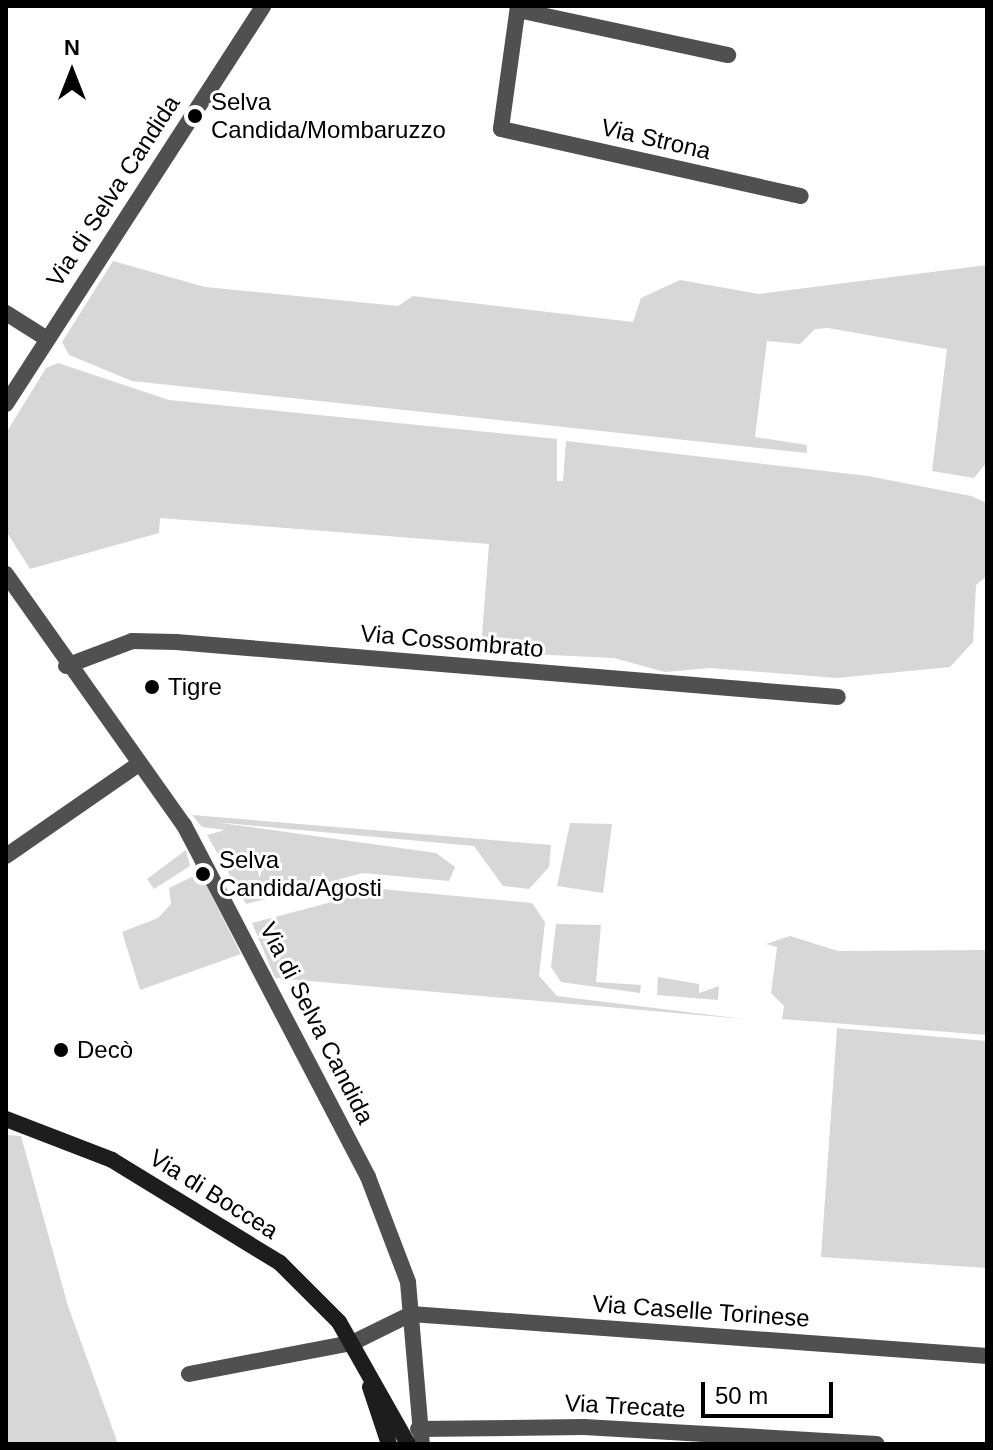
<!DOCTYPE html>
<html>
<head>
<meta charset="utf-8">
<style>
	body { margin:0 }
	#map { position:relative; width:993px; height:1450px; overflow:hidden; background:#fff; font-family:Helvetica,sans-serif }
	div>[style] { position:absolute }
	[style*='--x'] { left:calc(var(--x)*1px); top:calc(var(--y)*1px); width:calc(var(--w)*1px); rotate:calc(var(--a)*1deg) }
	.green>* { inset:0; background:#d7d7d7 }
	.minor>* { height:16px; margin:-8px; padding:0 8px; transform-origin:8px; border-radius:8px; background:#505050 }
	.tertiary>* { height:16px; margin:-8px; padding:0 8px; transform-origin:8px; border-radius:8px; background:#505050 }
	.secondary>* { height:16px; margin:-8px; padding:0 8px; transform-origin:8px; border-radius:8px; background:#1d1d1d }
	.dots>* { width:22px; height:22px; translate:-50% -50%; box-sizing:border-box; border:4px solid #fff; border-radius:50% }
	span { translate:-50% -50%; white-space:nowrap; text-align:center; line-height:1.15; -webkit-text-stroke:6px #fff; paint-order:stroke }
	.poi-label { font-size:24px; color:#000 }
	.left { translate:0 -50%; text-align:left }
	.street-label { font-size:24px; color:#000 }
	.frame { position:absolute; inset:0; border:8px solid #000; pointer-events:none }
	.north { position:absolute; left:32px; top:32px; width:80px; height:80px; -webkit-text-stroke:6px #fff; paint-order:stroke; rotate:0deg; font-size:22px; font-weight:700; line-height:32px; text-align:center; color:#000 }
	.north::after { content:''; display:block; margin:auto; width:28px; height:36px; background:#000; clip-path:polygon(50% 0,100% 100%,50% 72%,0 100%) }
	.scale { position:absolute; left:701px; top:1382px; width:132px; height:36px; box-sizing:border-box; border:4px solid #000; border-top:0; padding-left:10px; font-size:24px; line-height:28px; white-space:nowrap; color:#000; -webkit-text-stroke:6px #fff; paint-order:stroke }
</style>
</head>
<body>
<div id="map">
	<div class="green">
		<i style="clip-path:polygon(113px 261px,205px 287px,398px 306px,413px 296px,633px 322px,641px 298px,680px 280px,759px 294px,987px 265px,987px 462px,974px 478px,932px 471px,947px 349px,828px 328px,815px 329px,800px 344px,767px 341px,755px 437px,807px 445px,807px 453px,132px 381px,69px 355px,62px 342px)"></i>
		<i style="clip-path:polygon(58px 363px,169px 400px,557px 439px,557px 481px,563px 481px,566px 441px,868px 476px,971px 496px,987px 503px,987px 576px,976px 585px,973px 642px,950px 667px,837px 678px,710px 668px,665px 672px,614px 658px,506px 653px,481px 649px,489px 544px,160px 518px,159px 533px,30px 569px,6px 531px,6px 433px,46px 368px)"></i>
		<i style="clip-path:polygon(192px 815px,551px 845px,549px 867px,529px 889px,503px 886px,474px 846px,214px 822px,436px 853px,455px 867px,449px 881px,363px 873px,246px 904px,207px 835px,225px 830px,202px 827px)"></i>
		<i style="clip-path:polygon(570px 823px,612px 824px,603px 893px,557px 886px)"></i>
		<i style="clip-path:polygon(186px 850px,190px 866px,154px 889px,147px 879px)"></i>
		<i style="clip-path:polygon(200px 873px,241px 954px,140px 990px,122px 932px,158px 918px,171px 904px,169px 888px)"></i>
		<i style="clip-path:polygon(381px 889px,532px 903px,545px 922px,539px 976px,557px 996px,744px 1019px,275px 978px,252px 923px)"></i>
		<i style="clip-path:polygon(556px 924px,601px 925px,596px 982px,641px 985px,640px 993px,561px 982px,551px 967px)"></i>
		<i style="clip-path:polygon(790px 936px,838px 951px,987px 950px,987px 1035px,782px 1019px,784px 1006px,771px 993px,777px 947px,766px 944px)"></i>
		<i style="clip-path:polygon(658px 977px,699px 984px,699px 993px,719px 986px,718px 1000px,657px 995px)"></i>
		<i style="clip-path:polygon(837px 1028px,987px 1041px,987px 1268px,821px 1257px)"></i>
		<i style="clip-path:polygon(6px 1135px,21px 1136px,68px 1306px,118px 1444px,6px 1444px)"></i>
	</div>
	<div class="minor">
		<i style="--x:518;--y:6;--w:124;--a:97.9"></i>
		<i style="--x:501;--y:129;--w:307;--a:12.6"></i>
		<i style="--x:518;--y:10;--w:215;--a:12.1"></i>
		<i style="--x:6;--y:313;--w:45;--a:32.3"></i>
		<i style="--x:66;--y:666;--w:71;--a:-20.7"></i>
		<i style="--x:132;--y:641;--w:44;--a:1.3"></i>
		<i style="--x:176;--y:642;--w:664;--a:4.75"></i>
		<i style="--x:6;--y:856;--w:162;--a:-34.7"></i>
		<i style="--x:411;--y:1314;--w:578;--a:4.17"></i>
		<i style="--x:189;--y:1374;--w:166;--a:-10.8"></i>
		<i style="--x:418;--y:1429;--w:166;--a:-0.7"></i>
		<i style="--x:584;--y:1427;--w:293;--a:3.3"></i>
	</div>
	<div class="tertiary">
		<i style="--x:6;--y:404;--w:474;--a:-57.1"></i>
		<i style="--x:6;--y:574;--w:308;--a:54.7"></i>
		<i style="--x:184;--y:825;--w:397;--a:62.4"></i>
		<i style="--x:368;--y:1177;--w:112;--a:69.1"></i>
		<i style="--x:408;--y:1282;--w:163;--a:85.1"></i>
		<i style="--x:352;--y:1343;--w:66;--a:-26.2"></i>
	</div>
	<div class="secondary">
		<i style="--x:6;--y:1119;--w:114;--a:21.1"></i>
		<i style="--x:112;--y:1160;--w:197;--a:31.5"></i>
		<i style="--x:280;--y:1263;--w:83;--a:45"></i>
		<i style="--x:339;--y:1322;--w:140;--a:60.5"></i>
		<i style="--x:370;--y:1387;--w:60;--a:71.6"></i>
	</div>
	<div class="dots">
		<i style="left:195px;top:116px;background:#000"></i>
		<i style="left:152px;top:687px;background:#000"></i>
		<i style="left:203px;top:874px;background:#000"></i>
		<i style="left:61px;top:1050px;background:#000"></i>
	</div>
	<div class="poi-label">
		<span class="left" style="left:211px;top:116px">Selva<br>Candida/Mombaruzzo</span>
		<span class="left" style="left:168px;top:687px">Tigre</span>
		<span class="left" style="left:219px;top:874px">Selva<br>Candida/Agosti</span>
		<span class="left" style="left:77px;top:1050px">Decò</span>
	</div>
	<div class="street-label">
		<span style="left:656px;top:139px;rotate:13deg">Via Strona</span>
		<span style="left:113px;top:191px;rotate:-57deg">Via di Selva Candida</span>
		<span style="left:452px;top:641px;rotate:5deg">Via Cossombrato</span>
		<span style="left:317px;top:1023px;rotate:63deg">Via di Selva Candida</span>
		<span style="left:214px;top:1194px;rotate:32deg">Via di Boccea</span>
		<span style="left:701px;top:1311px;rotate:4deg">Via Caselle Torinese</span>
		<span style="left:625px;top:1406px;rotate:3deg">Via Trecate</span>
	</div>
	<div class="frame"></div>
	<div class="north">N</div>
	<div class="scale">50 m</div>
</div>
</body>
</html>
